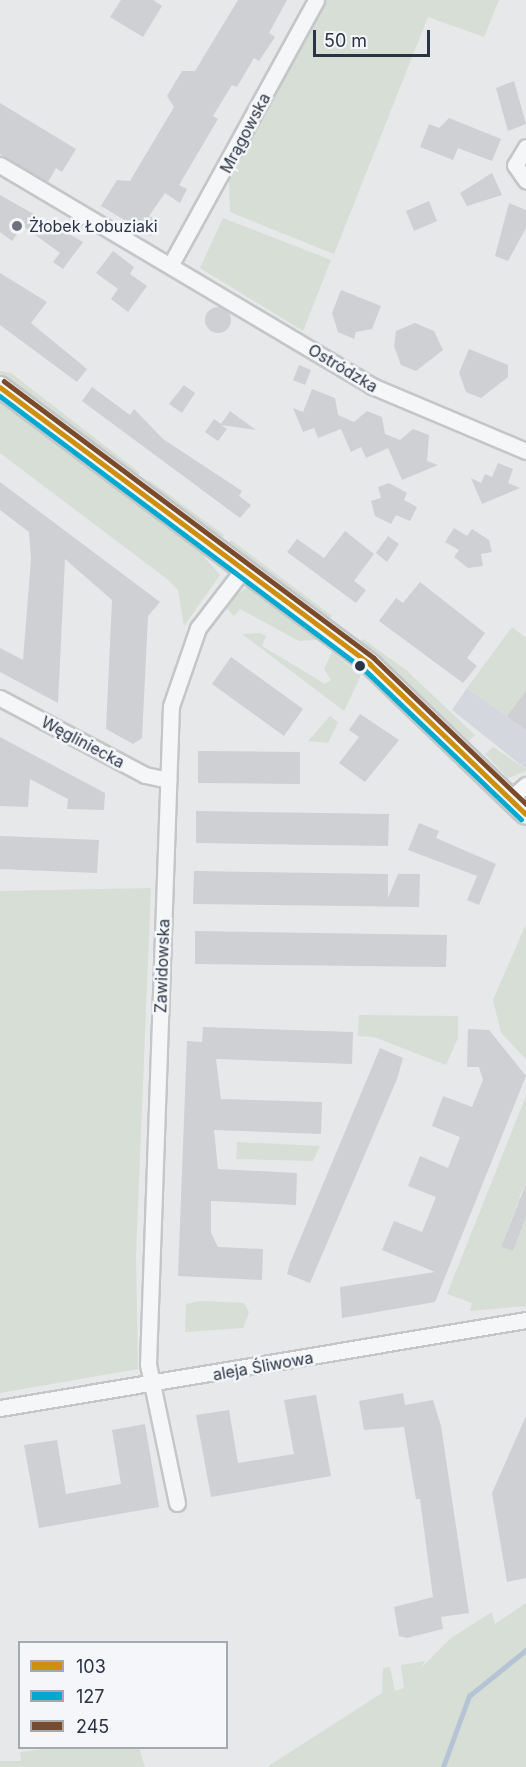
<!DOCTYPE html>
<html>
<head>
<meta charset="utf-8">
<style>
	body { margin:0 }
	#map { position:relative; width:526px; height:1767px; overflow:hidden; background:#e6e8ea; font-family:Inter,sans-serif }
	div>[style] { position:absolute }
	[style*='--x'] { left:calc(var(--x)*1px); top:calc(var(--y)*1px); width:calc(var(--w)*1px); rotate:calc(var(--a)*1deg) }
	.built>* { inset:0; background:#d4d7dd }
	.green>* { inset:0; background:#d6ded6 }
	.stream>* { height:4.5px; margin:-2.25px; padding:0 2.25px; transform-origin:2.25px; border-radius:2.25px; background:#b4c4d5 }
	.building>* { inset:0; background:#ced0d3 }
	.round { border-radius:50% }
	.roads { filter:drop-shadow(2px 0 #c4c6c8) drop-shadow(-2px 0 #c4c6c8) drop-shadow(0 2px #c4c6c8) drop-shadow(0 -2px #c4c6c8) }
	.minor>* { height:15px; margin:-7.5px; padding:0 7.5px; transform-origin:7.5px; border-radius:7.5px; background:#f5f6f7 }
	.tertiary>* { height:20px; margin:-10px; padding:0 10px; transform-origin:10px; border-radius:10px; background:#f5f6f7 }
	.bus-1>* { height:4.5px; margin:-2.25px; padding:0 2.25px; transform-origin:2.25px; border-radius:2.25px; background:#ce8f0e }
	.bus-2>* { height:4.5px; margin:-2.25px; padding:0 2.25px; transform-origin:2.25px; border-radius:2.25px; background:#00a9ce }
	.bus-3>* { height:4.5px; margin:-2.25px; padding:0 2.25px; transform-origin:2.25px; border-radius:2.25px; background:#7a4b2a }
	.dots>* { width:16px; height:16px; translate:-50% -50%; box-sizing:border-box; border:3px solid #f4f6f9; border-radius:50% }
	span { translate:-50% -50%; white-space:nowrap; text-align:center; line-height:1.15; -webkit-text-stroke:5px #f4f6f9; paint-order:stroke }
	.street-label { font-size:16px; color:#2b3445 }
	.poi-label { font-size:16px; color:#2b3445 }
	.left { translate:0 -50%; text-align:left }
	.legend { position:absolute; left:18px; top:1641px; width:210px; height:108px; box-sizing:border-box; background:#f4f6f9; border:2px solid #a4a8b1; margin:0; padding:8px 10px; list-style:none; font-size:18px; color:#2b3445 }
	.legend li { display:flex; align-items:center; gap:12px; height:30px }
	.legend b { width:30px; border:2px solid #a4a8b1 }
	.scale { position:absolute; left:313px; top:30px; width:117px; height:27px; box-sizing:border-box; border:3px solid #2b3445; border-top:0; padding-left:8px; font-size:18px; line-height:21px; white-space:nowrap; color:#2b3445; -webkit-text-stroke:4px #f4f6f9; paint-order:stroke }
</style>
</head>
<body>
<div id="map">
	<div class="built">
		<i style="clip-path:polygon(467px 688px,507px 716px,526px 697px,526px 769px,452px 710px)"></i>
	</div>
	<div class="green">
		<i style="clip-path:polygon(326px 0,499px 0,484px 37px,428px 17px,334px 254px,230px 212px,229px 179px)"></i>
		<i style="clip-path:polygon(223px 218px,331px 260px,303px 331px,200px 268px)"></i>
		<i style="clip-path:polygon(0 371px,11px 373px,140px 473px,135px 479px,0 379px)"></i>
		<i style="clip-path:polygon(0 398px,208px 554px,205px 558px,220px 575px,184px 626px,178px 590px,167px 579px,0 453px)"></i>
		<i style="clip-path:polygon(149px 480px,224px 535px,218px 542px,144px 487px)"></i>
		<i style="clip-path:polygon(231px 540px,332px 616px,326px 623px,226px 547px)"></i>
		<i style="clip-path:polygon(247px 587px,317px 635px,316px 640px,299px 641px,240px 609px,234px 616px,223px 605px)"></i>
		<i style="clip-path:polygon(512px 627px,526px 638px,526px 697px,507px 716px,467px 688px)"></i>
		<i style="clip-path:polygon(260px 633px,266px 636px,262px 646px,325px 684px,331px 680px,324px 669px,332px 652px,361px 675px,344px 711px,242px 634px)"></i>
		<i style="clip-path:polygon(363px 639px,406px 670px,475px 735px,467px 743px,440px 720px,363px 651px,359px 641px)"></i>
		<i style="clip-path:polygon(330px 716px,338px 722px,328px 743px,308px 741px)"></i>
		<i style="clip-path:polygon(493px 747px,526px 769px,526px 771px,508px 778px,485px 754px)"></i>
		<i style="clip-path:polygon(151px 888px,136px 1255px,138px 1369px,0 1393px,0 891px)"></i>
		<i style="clip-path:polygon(526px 924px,526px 1059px,501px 1033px,493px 1000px)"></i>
		<i style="clip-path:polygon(359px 1015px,458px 1016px,458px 1038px,446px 1065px,374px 1037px,358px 1036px)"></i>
		<i style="clip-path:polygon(526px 1096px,526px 1183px,519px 1198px,526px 1205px,518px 1202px,501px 1247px,513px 1251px,526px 1217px,526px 1306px,470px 1311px,472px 1303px,447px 1294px)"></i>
		<i style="clip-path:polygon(237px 1142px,320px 1146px,313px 1161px,236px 1159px)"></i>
		<i style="clip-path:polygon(201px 1301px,244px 1303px,249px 1312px,243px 1328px,185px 1332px,186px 1304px)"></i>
		<i style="clip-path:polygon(526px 1603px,526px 1767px,267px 1767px,382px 1693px,383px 1668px,390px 1667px,395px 1691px,404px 1688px,401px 1665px,425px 1661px,421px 1668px,451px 1638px,492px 1612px,495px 1624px)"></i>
		<i style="clip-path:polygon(52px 1748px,139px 1748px,145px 1767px,0 1767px,0 1761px,21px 1761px,20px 1752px)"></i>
	</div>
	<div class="stream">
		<i style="--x:443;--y:1767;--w:76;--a:-69.9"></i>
		<i style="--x:469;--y:1696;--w:73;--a:-38.9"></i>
	</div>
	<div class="building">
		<i style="clip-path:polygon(121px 0,153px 0,162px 6px,143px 37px,110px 17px)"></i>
		<i style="clip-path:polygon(238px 0,287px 0,269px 33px,275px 37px,259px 61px,254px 58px,237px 87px,232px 85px,213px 116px,218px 119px,179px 185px,187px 189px,180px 203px,165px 193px,149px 216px,159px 222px,151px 236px,101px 206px,117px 180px,130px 181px,174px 107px,167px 96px,182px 71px,195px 71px)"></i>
		<i style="clip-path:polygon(514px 81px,526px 124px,508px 131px,496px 88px)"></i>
		<i style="clip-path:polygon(0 103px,76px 149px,62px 172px,56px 168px,48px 182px,0 154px)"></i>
		<i style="clip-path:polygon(449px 118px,501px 139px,492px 161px,458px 148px,453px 160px,420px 147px,429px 124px,439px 128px)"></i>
		<i style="clip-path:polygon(492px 173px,502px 195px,467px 206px,460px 193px)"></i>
		<i style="clip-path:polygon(0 195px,83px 242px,63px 269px,53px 262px,60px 253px,23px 226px,12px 241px,0 232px)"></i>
		<i style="clip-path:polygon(429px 201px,437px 221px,414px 231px,406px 211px)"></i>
		<i style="clip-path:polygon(509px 203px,526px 210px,526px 228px,508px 261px,495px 256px)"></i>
		<i style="clip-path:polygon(113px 251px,134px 267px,130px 274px,147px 286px,128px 312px,111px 299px,118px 289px,96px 273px)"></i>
		<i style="clip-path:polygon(0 273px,47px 302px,31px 323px,87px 369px,77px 382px,0 325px)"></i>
		<i style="clip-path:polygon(341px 290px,381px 306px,372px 329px,356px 332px,354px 339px,338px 332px,332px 313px)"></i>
		<i class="round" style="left:205px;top:307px;width:26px;height:26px"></i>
		<i style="clip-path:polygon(415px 323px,434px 331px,443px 350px,416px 371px,401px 365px,394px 346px,396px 331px)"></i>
		<i style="clip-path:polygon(469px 349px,508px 365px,508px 377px,481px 398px,466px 392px,459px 373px)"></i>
		<i style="clip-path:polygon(299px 365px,311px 370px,305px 385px,293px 380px)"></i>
		<i style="clip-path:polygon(184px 385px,195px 393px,182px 413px,169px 404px)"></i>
		<i style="clip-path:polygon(92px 387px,130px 415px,134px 409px,163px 439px,242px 491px,239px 496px,251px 505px,240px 518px,82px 401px)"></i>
		<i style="clip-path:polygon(312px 389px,335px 398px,338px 415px,354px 422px,367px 411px,382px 417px,385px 434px,400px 440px,413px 429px,429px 435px,427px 461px,438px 465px,402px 480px,388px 448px,366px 458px,361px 447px,351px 452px,341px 429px,318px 438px,314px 428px,303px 432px,293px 408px,303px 412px)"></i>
		<i style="clip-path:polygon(230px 411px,256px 430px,221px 425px,227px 429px,218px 441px,205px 432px,214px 419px,221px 424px)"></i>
		<i style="clip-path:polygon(498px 463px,513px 469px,508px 483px,520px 488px,482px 504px,471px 478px,481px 483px,485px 474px,492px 477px)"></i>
		<i style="clip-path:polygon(0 482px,160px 602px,148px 616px,142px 738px,133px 744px,106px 729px,112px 600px,65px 559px,58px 703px,0 672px,0 648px,23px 660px,31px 559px,29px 532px,0 510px)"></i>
		<i style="clip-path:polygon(389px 483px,407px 493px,404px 500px,417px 507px,410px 521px,396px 515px,391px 524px,375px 516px,371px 501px,381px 498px,378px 487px)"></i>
		<i style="clip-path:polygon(454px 528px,467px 536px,472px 529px,489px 540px,492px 552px,481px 554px,483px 566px,468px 568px,454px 557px,459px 550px,445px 542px)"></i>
		<i style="clip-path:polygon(345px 531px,374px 554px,354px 581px,366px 590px,356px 603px,287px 552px,297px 539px,324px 558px)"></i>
		<i style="clip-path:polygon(388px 536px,399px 544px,387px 562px,376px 553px)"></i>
		<i style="clip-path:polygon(420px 582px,485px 633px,467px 658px,477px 666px,463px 683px,379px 621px,396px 598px,403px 603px)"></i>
		<i style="clip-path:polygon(231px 657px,303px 709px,284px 736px,212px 684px)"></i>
		<i style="clip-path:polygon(526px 691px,526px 730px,507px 716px)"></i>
		<i style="clip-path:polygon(360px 714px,399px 740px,365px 782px,339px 763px,359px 737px,349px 730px)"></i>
		<i style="clip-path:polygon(0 737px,105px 793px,104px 810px,67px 809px,68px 799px,30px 779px,28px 807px,0 806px)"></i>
		<i style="clip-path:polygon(198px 751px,300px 752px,300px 784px,198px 783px)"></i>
		<i style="clip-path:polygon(196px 811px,389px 814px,388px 846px,196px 843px)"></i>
		<i style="clip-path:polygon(419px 823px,439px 831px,436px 838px,496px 864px,479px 905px,467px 900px,477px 876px,408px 850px)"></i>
		<i style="clip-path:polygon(0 836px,99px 840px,97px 873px,0 869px)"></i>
		<i style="clip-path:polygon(194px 871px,388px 874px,388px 898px,398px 874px,420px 874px,419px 907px,193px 904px)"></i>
		<i style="clip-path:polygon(195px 931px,447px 935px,446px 967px,195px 964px)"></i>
		<i style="clip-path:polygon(203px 1027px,353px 1032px,352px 1064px,216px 1059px,221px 1099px,322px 1102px,321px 1134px,214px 1130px,218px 1169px,297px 1173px,296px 1205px,211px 1201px,211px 1233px,218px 1247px,263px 1249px,262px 1280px,178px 1276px,187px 1041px,202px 1042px)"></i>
		<i style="clip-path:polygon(468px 1029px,489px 1030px,526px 1076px,435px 1302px,342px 1318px,340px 1287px,435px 1272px,382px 1250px,394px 1221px,422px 1232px,436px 1197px,408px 1186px,420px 1156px,448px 1168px,460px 1137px,432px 1126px,443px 1096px,472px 1107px,483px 1080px,479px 1067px,467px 1067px)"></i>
		<i style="clip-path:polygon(380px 1048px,403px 1058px,397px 1079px,310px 1283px,287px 1274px,290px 1263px)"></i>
		<i style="clip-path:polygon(526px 1184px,526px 1217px,513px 1251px,501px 1247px)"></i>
		<i style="clip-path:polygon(403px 1393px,405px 1405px,433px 1400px,441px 1426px,469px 1613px,441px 1617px,443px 1629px,407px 1638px,399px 1636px,394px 1607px,433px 1597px,420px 1499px,416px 1499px,404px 1427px,364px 1430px,359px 1401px)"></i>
		<i style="clip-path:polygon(316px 1395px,331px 1476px,211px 1497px,196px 1415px,229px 1410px,238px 1463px,294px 1454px,284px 1400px)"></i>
		<i style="clip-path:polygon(526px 1416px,526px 1578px,507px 1582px,492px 1493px)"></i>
		<i style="clip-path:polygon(145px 1424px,159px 1507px,39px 1528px,24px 1445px,57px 1440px,66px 1494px,121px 1484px,112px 1430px)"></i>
	</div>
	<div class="roads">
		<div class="minor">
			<i style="--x:526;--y:147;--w:21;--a:121"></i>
			<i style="--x:515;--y:165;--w:19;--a:55"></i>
			<i style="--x:0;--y:165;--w:433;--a:30.7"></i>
			<i style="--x:372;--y:386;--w:167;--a:22.9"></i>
			<i style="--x:171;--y:264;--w:301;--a:-61.2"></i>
			<i style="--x:0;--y:698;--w:164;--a:28"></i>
			<i style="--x:145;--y:775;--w:24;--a:12"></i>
			<i style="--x:511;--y:798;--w:20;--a:-41"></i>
			<i style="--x:0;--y:1408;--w:533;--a:-9.5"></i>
			<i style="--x:177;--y:1503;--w:142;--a:-101.8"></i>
			<i style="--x:148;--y:1364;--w:658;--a:-88"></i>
			<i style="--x:171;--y:706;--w:83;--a:-70.9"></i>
			<i style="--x:198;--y:628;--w:77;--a:-52.4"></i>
		</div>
		<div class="tertiary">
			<i style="--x:0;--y:387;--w:462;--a:36.8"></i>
			<i style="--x:370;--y:664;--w:216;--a:43.9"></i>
		</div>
	</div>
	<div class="bus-1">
		<i style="--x:0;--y:387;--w:462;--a:36.8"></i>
		<i style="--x:370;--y:664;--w:216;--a:43.9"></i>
	</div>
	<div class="bus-2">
		<i style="--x:0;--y:396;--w:456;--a:36.9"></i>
		<i style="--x:365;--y:670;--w:216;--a:43.7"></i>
	</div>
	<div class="bus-3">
		<i style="--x:4;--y:381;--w:462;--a:36.8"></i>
		<i style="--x:374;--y:658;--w:211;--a:43.8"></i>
	</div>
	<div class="dots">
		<i style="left:17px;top:226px;background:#6c737f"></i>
		<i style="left:360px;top:666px;background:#2b3445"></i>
	</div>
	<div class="street-label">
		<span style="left:245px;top:133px;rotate:-62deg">Mrągowska</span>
		<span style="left:343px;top:368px;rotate:31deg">Ostródzka</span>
		<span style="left:83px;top:742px;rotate:28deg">Węgliniecka</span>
		<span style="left:162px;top:966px;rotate:-88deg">Zawidowska</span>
		<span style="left:263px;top:1366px;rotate:-10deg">aleja Śliwowa</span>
	</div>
	<div class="poi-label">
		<span class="left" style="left:29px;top:226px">Żłobek Łobuziaki</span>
	</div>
	<ul class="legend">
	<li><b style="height:8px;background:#ce8f0e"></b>103</li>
	<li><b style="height:8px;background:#00a9ce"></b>127</li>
	<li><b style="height:8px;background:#7a4b2a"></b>245</li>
	</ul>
	<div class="scale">50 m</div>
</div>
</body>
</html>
